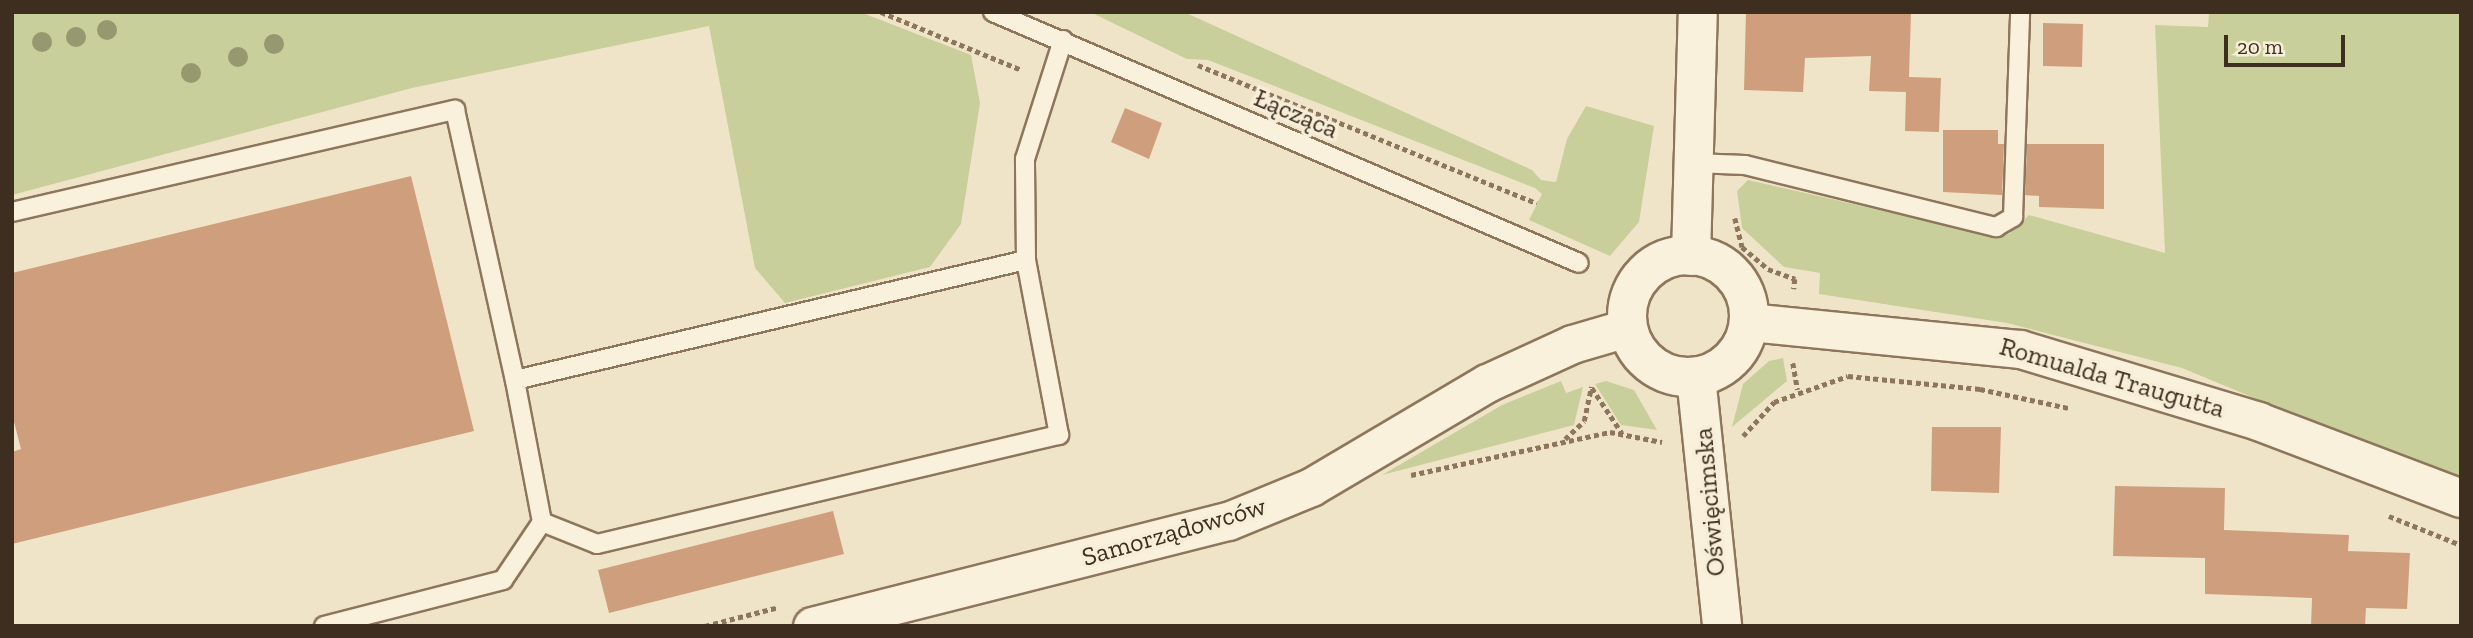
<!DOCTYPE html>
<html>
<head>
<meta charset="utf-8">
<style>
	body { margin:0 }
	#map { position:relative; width:2473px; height:638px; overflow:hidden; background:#f0e4c8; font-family:"Zilla Slab",serif }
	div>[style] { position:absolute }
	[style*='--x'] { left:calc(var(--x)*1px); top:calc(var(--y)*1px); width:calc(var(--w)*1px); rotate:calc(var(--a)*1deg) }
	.green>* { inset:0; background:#c9cf9b }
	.building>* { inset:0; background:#cf9f7d }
	.path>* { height:4.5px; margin-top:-2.25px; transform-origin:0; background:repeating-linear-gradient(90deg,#8d765c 0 5px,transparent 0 8.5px) }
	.roads { filter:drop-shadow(2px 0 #8d765c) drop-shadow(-2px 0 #8d765c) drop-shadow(0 2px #8d765c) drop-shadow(0 -2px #8d765c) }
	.lane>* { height:18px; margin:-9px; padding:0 9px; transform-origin:9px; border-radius:9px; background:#faf1dc }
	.street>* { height:37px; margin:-18.5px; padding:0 18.5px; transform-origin:18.5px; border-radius:18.5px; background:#faf1dc }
	.secondary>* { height:38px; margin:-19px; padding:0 19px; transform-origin:19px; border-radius:19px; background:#faf1dc }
	.secondary>.ring { margin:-19px; padding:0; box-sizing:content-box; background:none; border:38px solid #faf1dc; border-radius:50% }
	.trees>* { width:20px; height:20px; margin:-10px; border-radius:50%; background:#96986f }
	span { translate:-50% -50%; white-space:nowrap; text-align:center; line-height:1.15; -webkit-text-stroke:7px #f7eed8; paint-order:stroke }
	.street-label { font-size:26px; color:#3d2e20 }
	.frame { position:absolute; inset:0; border:14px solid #3d2e20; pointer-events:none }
	.scale { position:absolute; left:2224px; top:35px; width:121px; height:32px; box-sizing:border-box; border:4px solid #3d2e20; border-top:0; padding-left:9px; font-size:21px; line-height:24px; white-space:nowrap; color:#3d2e20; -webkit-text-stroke:5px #f7eed8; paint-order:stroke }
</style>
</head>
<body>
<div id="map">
	<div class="green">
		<i style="clip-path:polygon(12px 12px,860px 12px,971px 55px,980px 103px,961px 224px,930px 267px,785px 303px,755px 268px,709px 26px,412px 88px,12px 195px)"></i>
		<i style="clip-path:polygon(1090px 12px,1184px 12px,1532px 170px,1541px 180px,1556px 182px,1567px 139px,1586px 106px,1654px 126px,1639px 222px,1610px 256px,1529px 220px,1542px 194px,1535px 188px,1208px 60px,1187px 59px)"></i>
		<i style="clip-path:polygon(2209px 12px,2461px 12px,2461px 484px,2182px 368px,2007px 323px,1819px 294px,1820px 273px,1784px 267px,1742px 228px,1737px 191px,1748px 180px,1993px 236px,2009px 234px,2029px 215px,2165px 253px,2155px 25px,2208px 27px)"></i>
		<i style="clip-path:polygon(1783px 358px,1787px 381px,1732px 427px,1743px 384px,1769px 361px)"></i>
		<i style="clip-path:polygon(1561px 381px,1566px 393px,1583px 387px,1574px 425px,1382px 475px,1502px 405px)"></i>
		<i style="clip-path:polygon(1606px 381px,1634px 390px,1657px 430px,1621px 425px,1595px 384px)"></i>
	</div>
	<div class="building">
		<i style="clip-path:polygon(1746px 12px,1911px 12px,1909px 77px,1941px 78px,1939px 132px,1905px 131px,1906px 92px,1869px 91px,1871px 56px,1805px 58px,1803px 92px,1744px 90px)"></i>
		<i style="clip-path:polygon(2043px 23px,2083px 24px,2082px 67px,2043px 66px)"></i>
		<i style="clip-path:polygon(1125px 108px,1162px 123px,1149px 159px,1111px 142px)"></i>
		<i style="clip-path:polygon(1943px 130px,1998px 130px,1998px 144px,2004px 144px,2002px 195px,1943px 192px)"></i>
		<i style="clip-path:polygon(2027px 144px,2104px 144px,2104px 209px,2039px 207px,2039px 196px,2025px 195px)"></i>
		<i style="clip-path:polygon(411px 176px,474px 431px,12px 544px,12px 452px,21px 449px,12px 414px,12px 273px)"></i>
		<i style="clip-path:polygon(1932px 427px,2001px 427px,1999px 493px,1931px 491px)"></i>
		<i style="clip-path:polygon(2115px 486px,2225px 488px,2224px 530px,2349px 535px,2348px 551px,2410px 553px,2407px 609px,2366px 608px,2365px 626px,2311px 626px,2312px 598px,2205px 594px,2205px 558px,2113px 556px)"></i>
		<i style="clip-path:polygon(833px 511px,844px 554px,609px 613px,598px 570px)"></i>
	</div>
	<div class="path">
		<i style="--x:881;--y:12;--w:152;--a:22.4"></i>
		<i style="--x:1198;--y:65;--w:366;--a:22.2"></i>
		<i style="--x:1735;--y:218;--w:30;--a:76"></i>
		<i style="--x:1742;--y:247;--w:34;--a:40"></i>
		<i style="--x:1768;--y:269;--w:29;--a:20"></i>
		<i style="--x:1795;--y:279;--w:10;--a:96"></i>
		<i style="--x:1793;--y:363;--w:27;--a:80"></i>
		<i style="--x:1592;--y:388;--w:54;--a:56.3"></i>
		<i style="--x:1743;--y:436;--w:46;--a:-47.6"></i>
		<i style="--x:1774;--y:402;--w:78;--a:-19.4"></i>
		<i style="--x:1848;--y:376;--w:133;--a:5.6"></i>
		<i style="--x:1980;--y:389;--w:91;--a:12.1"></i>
		<i style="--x:1565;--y:439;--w:26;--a:-43"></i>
		<i style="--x:1584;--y:421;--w:35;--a:-78"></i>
		<i style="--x:1411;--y:475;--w:204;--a:-12.2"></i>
		<i style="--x:1610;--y:432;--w:53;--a:10.9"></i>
		<i style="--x:2389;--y:516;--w:78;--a:21.9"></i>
		<i style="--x:705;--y:626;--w:76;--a:-14.4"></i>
	</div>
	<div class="roads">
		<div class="lane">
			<i style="--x:993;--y:12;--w:637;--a:23.19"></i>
			<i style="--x:1694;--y:163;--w:51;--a:2.2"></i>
			<i style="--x:1745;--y:165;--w:259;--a:13.9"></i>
			<i style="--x:1996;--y:227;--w:20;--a:-30"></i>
			<i style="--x:2013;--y:217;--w:205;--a:-88"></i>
			<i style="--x:12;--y:212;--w:455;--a:-13"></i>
			<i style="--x:455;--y:110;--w:277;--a:77.5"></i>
			<i style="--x:542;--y:522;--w:59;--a:21.8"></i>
			<i style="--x:597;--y:544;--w:475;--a:-13.3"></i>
			<i style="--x:1059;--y:435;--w:178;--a:-100.7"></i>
			<i style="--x:324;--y:626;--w:185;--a:-14.4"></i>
			<i style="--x:503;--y:580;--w:70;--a:-56.1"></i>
			<i style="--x:542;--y:522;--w:145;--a:-100.8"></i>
			<i style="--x:515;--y:380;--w:525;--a:-13.22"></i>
			<i style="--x:1026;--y:260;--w:101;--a:-90.6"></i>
			<i style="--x:1025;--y:159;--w:125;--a:-72.3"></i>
		</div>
		<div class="street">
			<i style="--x:1749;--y:322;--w:272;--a:5.7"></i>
			<i style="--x:2020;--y:349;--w:249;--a:16.8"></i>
			<i style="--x:2258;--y:421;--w:217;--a:20.8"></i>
			<i style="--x:812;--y:626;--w:429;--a:-14.2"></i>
			<i style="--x:1228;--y:521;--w:90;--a:-22.3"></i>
			<i style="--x:1311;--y:487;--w:204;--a:-30.6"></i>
			<i style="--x:1487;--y:383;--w:94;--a:-24.6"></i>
			<i style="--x:1572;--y:344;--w:57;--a:-16.2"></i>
		</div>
		<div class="secondary">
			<i class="ring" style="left:1627px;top:255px;width:84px;height:84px"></i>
			<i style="--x:1691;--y:256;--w:244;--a:-88.4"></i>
			<i style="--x:1696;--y:377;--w:250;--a:84"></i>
		</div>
	</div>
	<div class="trees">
		<i style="left:107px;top:30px"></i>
		<i style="left:76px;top:37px"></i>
		<i style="left:42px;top:42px"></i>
		<i style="left:274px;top:44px"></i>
		<i style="left:238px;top:57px"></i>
		<i style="left:191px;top:73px"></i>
	</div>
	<div class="street-label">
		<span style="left:1296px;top:114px;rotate:23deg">Łącząca</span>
		<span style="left:2112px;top:378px;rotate:16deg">Romualda Traugutta</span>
		<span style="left:1710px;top:502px;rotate:-95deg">Oświęcimska</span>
		<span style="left:1174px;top:532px;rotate:-16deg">Samorządowców</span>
	</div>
	<div class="frame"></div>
	<div class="scale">20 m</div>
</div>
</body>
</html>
